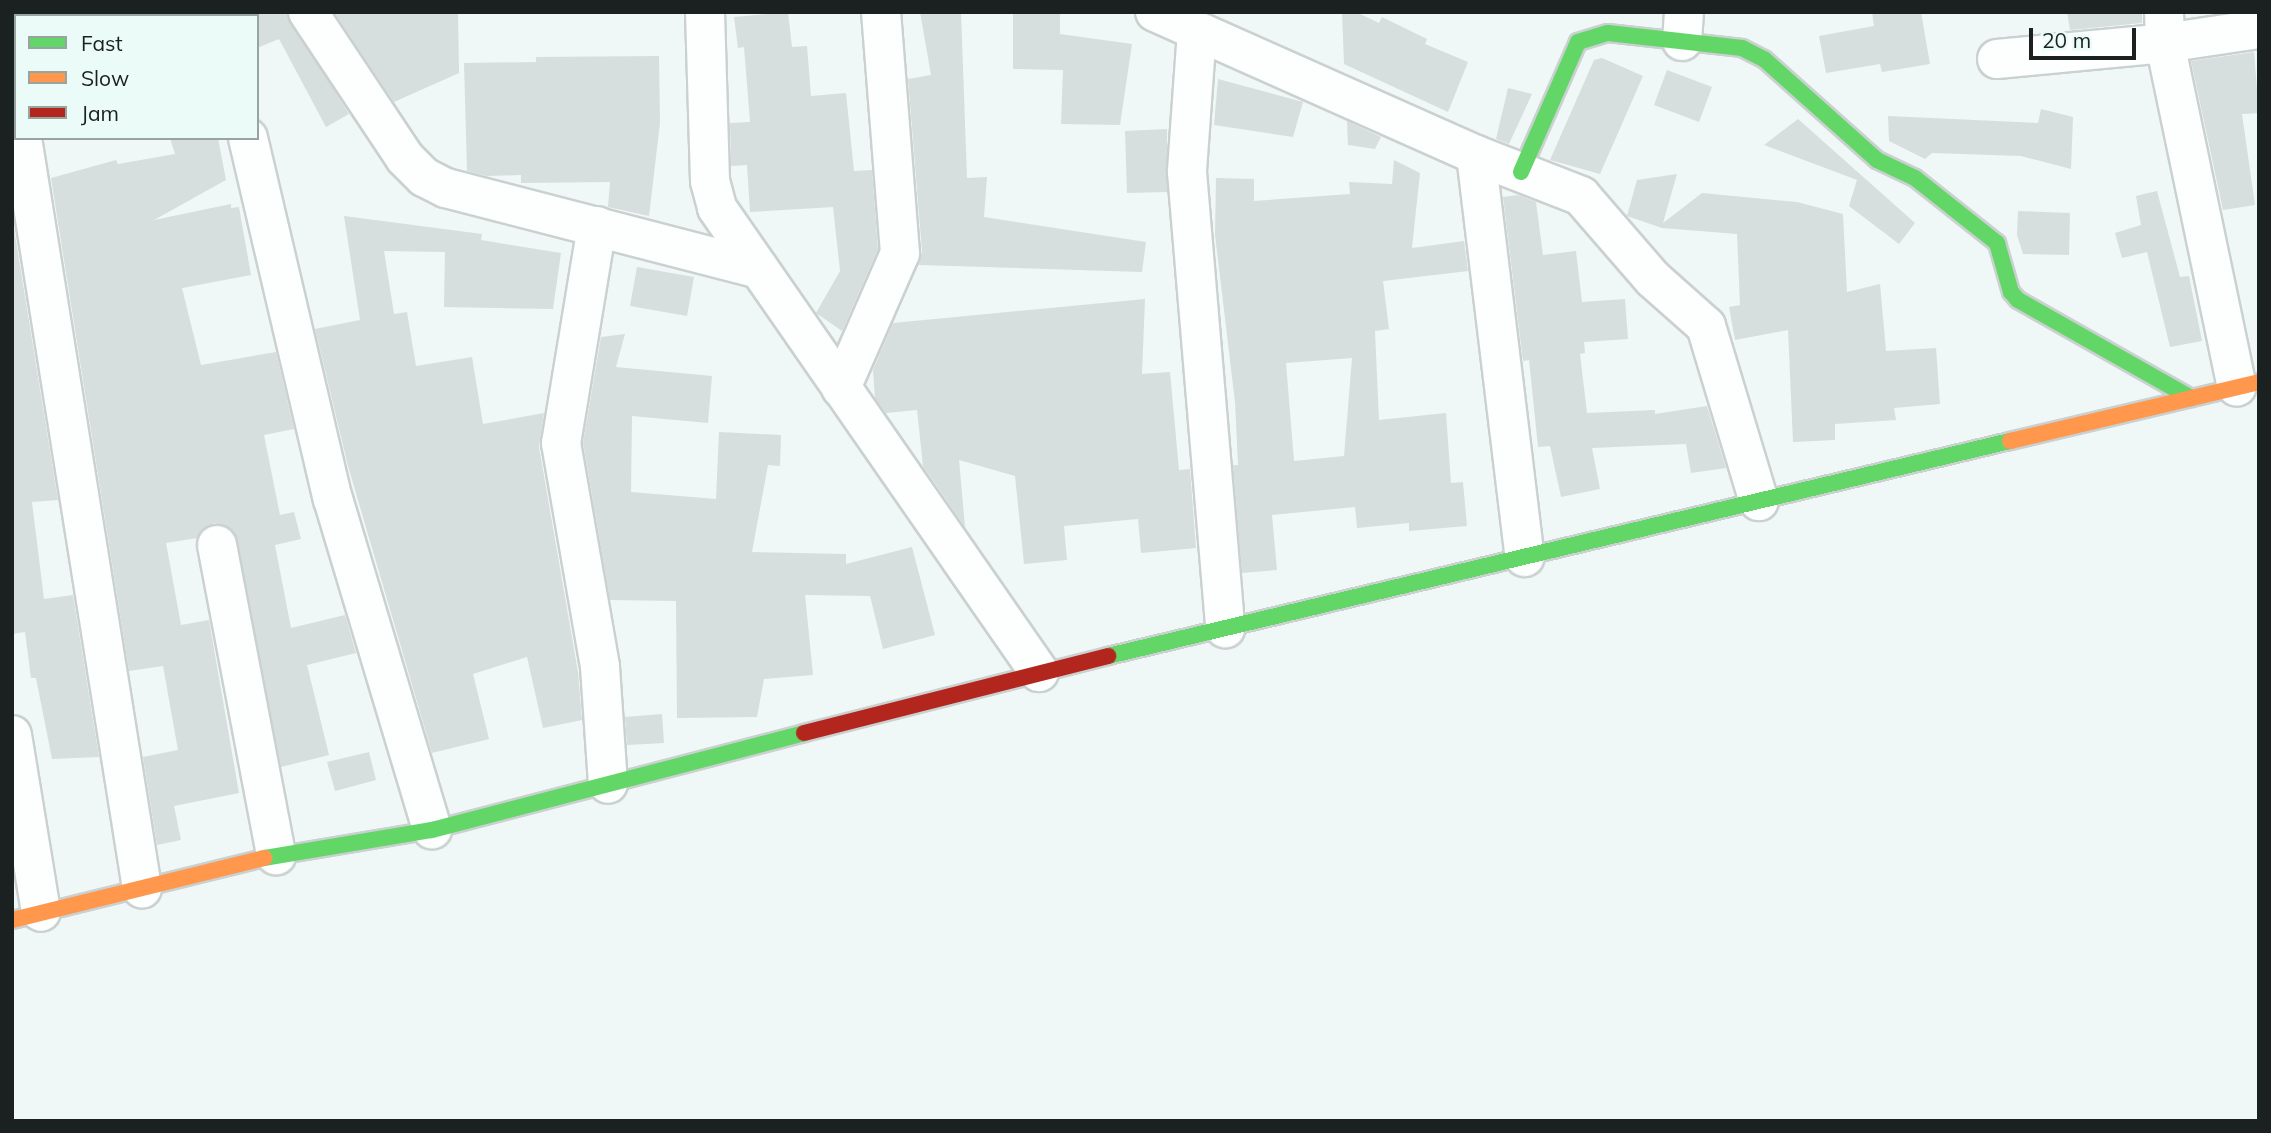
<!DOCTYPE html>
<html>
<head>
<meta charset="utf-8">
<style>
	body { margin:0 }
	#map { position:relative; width:2271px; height:1133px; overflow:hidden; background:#eff8f6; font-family:Mulish,sans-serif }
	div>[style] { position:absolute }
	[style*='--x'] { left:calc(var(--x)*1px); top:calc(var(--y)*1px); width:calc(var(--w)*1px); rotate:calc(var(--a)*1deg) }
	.building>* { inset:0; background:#d7dede }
	.roads { filter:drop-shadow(2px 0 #cad1d0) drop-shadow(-2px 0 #cad1d0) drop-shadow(0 2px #cad1d0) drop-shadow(0 -2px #cad1d0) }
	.street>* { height:38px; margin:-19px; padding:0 19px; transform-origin:19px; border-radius:19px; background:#fdfefe }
	.fast>* { height:16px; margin:-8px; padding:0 8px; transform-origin:8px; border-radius:8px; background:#63d668 }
	.slow>* { height:16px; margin:-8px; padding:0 8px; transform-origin:8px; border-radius:8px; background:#ff974d }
	.jam>* { height:16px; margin:-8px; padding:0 8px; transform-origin:8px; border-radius:8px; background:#b3261e }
	span { translate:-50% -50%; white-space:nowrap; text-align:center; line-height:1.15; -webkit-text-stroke:5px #ebfcf8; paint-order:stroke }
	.frame { position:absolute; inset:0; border:14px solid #1b2120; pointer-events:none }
	.legend { position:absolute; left:14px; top:14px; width:245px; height:126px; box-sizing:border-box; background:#ebfcf8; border:2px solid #98a4a2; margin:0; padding:9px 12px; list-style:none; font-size:21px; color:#1b2120 }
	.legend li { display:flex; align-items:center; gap:14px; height:35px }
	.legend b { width:35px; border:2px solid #98a4a2 }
	.scale { position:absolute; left:2029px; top:28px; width:107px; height:32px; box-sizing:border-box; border:4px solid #1b2120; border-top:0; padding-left:9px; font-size:21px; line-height:24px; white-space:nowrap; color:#1b2120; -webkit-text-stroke:5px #ebfcf8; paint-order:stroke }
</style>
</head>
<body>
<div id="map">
	<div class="building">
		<i style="clip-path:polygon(257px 12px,286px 12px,349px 114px,326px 127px,279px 39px,257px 48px)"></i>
		<i style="clip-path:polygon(334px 12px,458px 12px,459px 73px,394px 102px)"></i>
		<i style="clip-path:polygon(788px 12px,792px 47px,807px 46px,811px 96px,846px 93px,854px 171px,872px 170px,878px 249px,842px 331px,816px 313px,840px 271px,833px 207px,750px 212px,747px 165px,731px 166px,730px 123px,750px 122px,744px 47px,738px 48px,734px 17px)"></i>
		<i style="clip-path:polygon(920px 12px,961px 12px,967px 178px,987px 177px,984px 217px,1146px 242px,1142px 272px,919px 265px,922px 251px,908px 79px,931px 75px)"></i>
		<i style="clip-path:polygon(1342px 12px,1356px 12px,1379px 23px,1382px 17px,1427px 39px,1425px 44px,1468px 62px,1448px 112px,1344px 64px)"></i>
		<i style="clip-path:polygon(1872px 12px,1921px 12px,1930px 64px,1882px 72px,1880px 64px,1826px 73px,1819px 36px,1874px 26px)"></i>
		<i style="clip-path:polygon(2067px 12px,2142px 12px,2142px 23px,2070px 30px)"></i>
		<i style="clip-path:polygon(1013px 13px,1060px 14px,1060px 34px,1132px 44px,1120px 125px,1061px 124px,1063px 70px,1013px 69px)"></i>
		<i style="clip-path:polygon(2254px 52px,2259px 113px,2242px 114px,2255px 205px,2223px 210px,2191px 61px)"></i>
		<i style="clip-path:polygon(659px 56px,660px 123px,649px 216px,608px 207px,610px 182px,521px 183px,521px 175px,487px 176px,467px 171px,464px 63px,536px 62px,536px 57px)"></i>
		<i style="clip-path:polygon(1602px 58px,1643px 76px,1600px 174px,1550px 160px,1594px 60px)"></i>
		<i style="clip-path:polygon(1667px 70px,1712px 87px,1699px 122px,1654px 105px)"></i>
		<i style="clip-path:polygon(1218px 79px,1303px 102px,1293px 137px,1214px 125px)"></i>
		<i style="clip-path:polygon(1508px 88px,1532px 94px,1509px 144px,1496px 139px)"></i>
		<i style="clip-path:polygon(2041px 109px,2073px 117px,2071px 169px,2021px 156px,1932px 153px,1925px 159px,1889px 141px,1888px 116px,2038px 123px)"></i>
		<i style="clip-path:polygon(1798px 119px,1915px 223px,1899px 244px,1849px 206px,1857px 180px,1764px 145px)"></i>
		<i style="clip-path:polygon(1347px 121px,1381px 137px,1375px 149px,1348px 145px)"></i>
		<i style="clip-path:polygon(1167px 129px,1167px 192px,1127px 193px,1125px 131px)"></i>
		<i style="clip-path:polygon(170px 138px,218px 138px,226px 180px,154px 220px,231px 204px,231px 208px,239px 207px,251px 275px,182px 288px,201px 365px,276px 352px,294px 429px,264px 435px,280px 515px,294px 512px,301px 539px,275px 545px,291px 628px,345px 615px,356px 653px,307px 665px,329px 755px,281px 767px,234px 531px,214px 523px,197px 538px,166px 543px,181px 625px,209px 620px,239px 793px,174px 806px,181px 840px,157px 845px,143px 757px,178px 750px,163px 666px,129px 671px,51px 178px,116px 160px,118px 164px,175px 154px)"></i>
		<i style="clip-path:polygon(evenodd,1394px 160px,1420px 173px,1412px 248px,1464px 241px,1468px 271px,1383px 281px,1389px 329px,1375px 331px,1379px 420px,1446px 413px,1451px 483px,1463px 482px,1467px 526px,1409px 531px,1409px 523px,1357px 528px,1355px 507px,1272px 515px,1277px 570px,1242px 573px,1233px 465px,1238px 465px,1235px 402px,1215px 235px,1216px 178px,1254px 179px,1254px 201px,1350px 194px,1349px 182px,1392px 184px,1394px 160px,1352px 358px,1344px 456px,1294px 461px,1286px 363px,1352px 358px)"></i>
		<i style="clip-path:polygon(1677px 174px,1663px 223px,1702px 193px,1797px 202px,1843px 214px,1847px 292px,1880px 284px,1886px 351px,1936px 348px,1940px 404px,1894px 408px,1896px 420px,1835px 424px,1835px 440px,1793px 442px,1788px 330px,1735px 340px,1729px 307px,1740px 305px,1737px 234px,1662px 228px,1627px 216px,1637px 180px)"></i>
		<i style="clip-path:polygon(2157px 191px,2180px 277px,2189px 276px,2202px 341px,2170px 347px,2147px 252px,2122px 258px,2115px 233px,2141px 225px,2136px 196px)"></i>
		<i style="clip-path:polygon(1518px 195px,1536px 202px,1543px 255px,1576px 251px,1582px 302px,1625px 299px,1628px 339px,1584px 342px,1585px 353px,1580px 354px,1587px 413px,1655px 410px,1655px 414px,1707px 406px,1726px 468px,1691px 473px,1686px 444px,1592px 448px,1600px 489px,1561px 497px,1550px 446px,1538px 447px,1529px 360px,1523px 361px,1503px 197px)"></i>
		<i style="clip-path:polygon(2018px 211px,2070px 213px,2069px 255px,2023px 254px,2017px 235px)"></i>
		<i style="clip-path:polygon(12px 216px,58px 500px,32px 502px,44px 599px,73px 595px,99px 757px,52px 759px,36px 678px,31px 678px,25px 632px,12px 634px)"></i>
		<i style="clip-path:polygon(344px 216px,482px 234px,481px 240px,561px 253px,553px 309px,444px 307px,445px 252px,384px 251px,394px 314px,407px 312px,416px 366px,472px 357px,483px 424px,544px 413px,539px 447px,578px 672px,582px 720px,543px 728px,527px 657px,473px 674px,489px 739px,432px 753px,348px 466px,315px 329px,360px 320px)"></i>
		<i style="clip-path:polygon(637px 267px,694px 277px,687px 316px,630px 306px)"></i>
		<i style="clip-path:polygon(1145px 299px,1142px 374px,1170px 372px,1179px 470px,1190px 469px,1196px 548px,1141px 553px,1138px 519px,1064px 526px,1067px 560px,1024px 564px,1015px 476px,959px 460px,965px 527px,923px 466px,917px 410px,886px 413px,875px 398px,873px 370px,893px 323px)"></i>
		<i style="clip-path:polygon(625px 334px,616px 367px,712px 376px,708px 423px,632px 416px,631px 492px,716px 499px,719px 432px,781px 435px,780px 466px,768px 465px,752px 552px,846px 554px,846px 564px,912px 547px,935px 635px,883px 649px,870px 596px,805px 595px,813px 675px,764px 679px,757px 717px,677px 718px,676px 601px,610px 600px,583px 443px,601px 337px)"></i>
		<i style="clip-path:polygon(662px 714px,664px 743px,627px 745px,625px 717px)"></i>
		<i style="clip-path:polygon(369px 752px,376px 780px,335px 791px,327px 762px)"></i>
	</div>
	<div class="roads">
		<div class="street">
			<i style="--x:204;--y:12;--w:4;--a:76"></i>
			<i style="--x:308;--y:12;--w:175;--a:56.4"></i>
			<i style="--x:405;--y:158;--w:27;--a:45"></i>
			<i style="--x:424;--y:177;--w:25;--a:27"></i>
			<i style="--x:446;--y:188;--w:323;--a:14.5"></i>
			<i style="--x:705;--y:12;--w:169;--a:88.3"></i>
			<i style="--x:710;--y:181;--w:28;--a:75"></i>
			<i style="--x:717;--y:208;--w:565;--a:55.24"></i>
			<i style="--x:1155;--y:12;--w:351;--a:24"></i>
			<i style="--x:1476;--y:155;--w:113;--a:21.3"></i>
			<i style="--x:1581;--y:196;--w:110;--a:49.1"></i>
			<i style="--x:1653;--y:279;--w:71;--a:41.6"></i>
			<i style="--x:1706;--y:326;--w:183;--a:73.2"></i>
			<i style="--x:2164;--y:12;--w:31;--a:88"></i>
			<i style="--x:2165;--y:43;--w:351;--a:78.2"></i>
			<i style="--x:100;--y:16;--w:11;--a:-22"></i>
			<i style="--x:1197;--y:31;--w:141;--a:94.1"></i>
			<i style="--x:1187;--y:172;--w:458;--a:85.2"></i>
			<i style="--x:1682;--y:41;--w:29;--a:-86"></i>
			<i style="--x:12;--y:46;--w:4;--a:-14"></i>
			<i style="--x:1997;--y:59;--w:169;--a:-5.4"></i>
			<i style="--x:2165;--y:43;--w:95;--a:-8.5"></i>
			<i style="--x:12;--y:75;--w:22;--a:80"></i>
			<i style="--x:22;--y:138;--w:760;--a:80.91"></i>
			<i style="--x:248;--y:138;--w:371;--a:76.8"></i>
			<i style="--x:333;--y:499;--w:345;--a:73.3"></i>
			<i style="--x:1476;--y:155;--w:405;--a:83.1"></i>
			<i style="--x:597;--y:226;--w:220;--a:99.4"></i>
			<i style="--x:561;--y:443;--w:227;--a:80.1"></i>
			<i style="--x:600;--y:667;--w:117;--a:86.1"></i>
			<i style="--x:841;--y:388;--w:147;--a:-66.4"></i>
			<i style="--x:900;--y:253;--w:242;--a:-94.5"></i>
			<i style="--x:217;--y:545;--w:316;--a:79.2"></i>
			<i style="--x:12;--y:735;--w:179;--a:80.7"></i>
		</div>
		<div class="fast">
			<i style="--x:1521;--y:172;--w:142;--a:-66.3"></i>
			<i style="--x:1578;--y:42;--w:31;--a:-17"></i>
			<i style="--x:1608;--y:33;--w:135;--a:6.4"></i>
			<i style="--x:1742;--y:48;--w:25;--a:27"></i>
			<i style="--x:1764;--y:59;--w:152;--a:41.8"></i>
			<i style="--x:1877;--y:160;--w:42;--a:25.3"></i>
			<i style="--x:1915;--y:178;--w:105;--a:38.4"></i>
			<i style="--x:1997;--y:243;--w:51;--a:74.1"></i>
			<i style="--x:2011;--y:292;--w:11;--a:49"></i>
			<i style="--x:2018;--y:300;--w:199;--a:29.5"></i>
			<i style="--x:1108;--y:656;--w:927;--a:-13.41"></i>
			<i style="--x:264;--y:858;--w:170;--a:-9.5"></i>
			<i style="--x:432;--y:830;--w:384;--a:-14.6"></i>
		</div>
		<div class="slow">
			<i style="--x:2010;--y:441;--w:256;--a:-13.3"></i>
			<i style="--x:12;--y:920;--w:260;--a:-13.8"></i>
		</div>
		<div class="jam">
			<i style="--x:804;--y:733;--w:314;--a:-14.2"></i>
		</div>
	</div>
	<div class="frame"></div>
	<ul class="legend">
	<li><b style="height:9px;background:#63d668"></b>Fast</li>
	<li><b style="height:9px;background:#ff974d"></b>Slow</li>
	<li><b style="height:9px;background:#b3261e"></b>Jam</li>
	</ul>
	<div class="scale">20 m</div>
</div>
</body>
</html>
